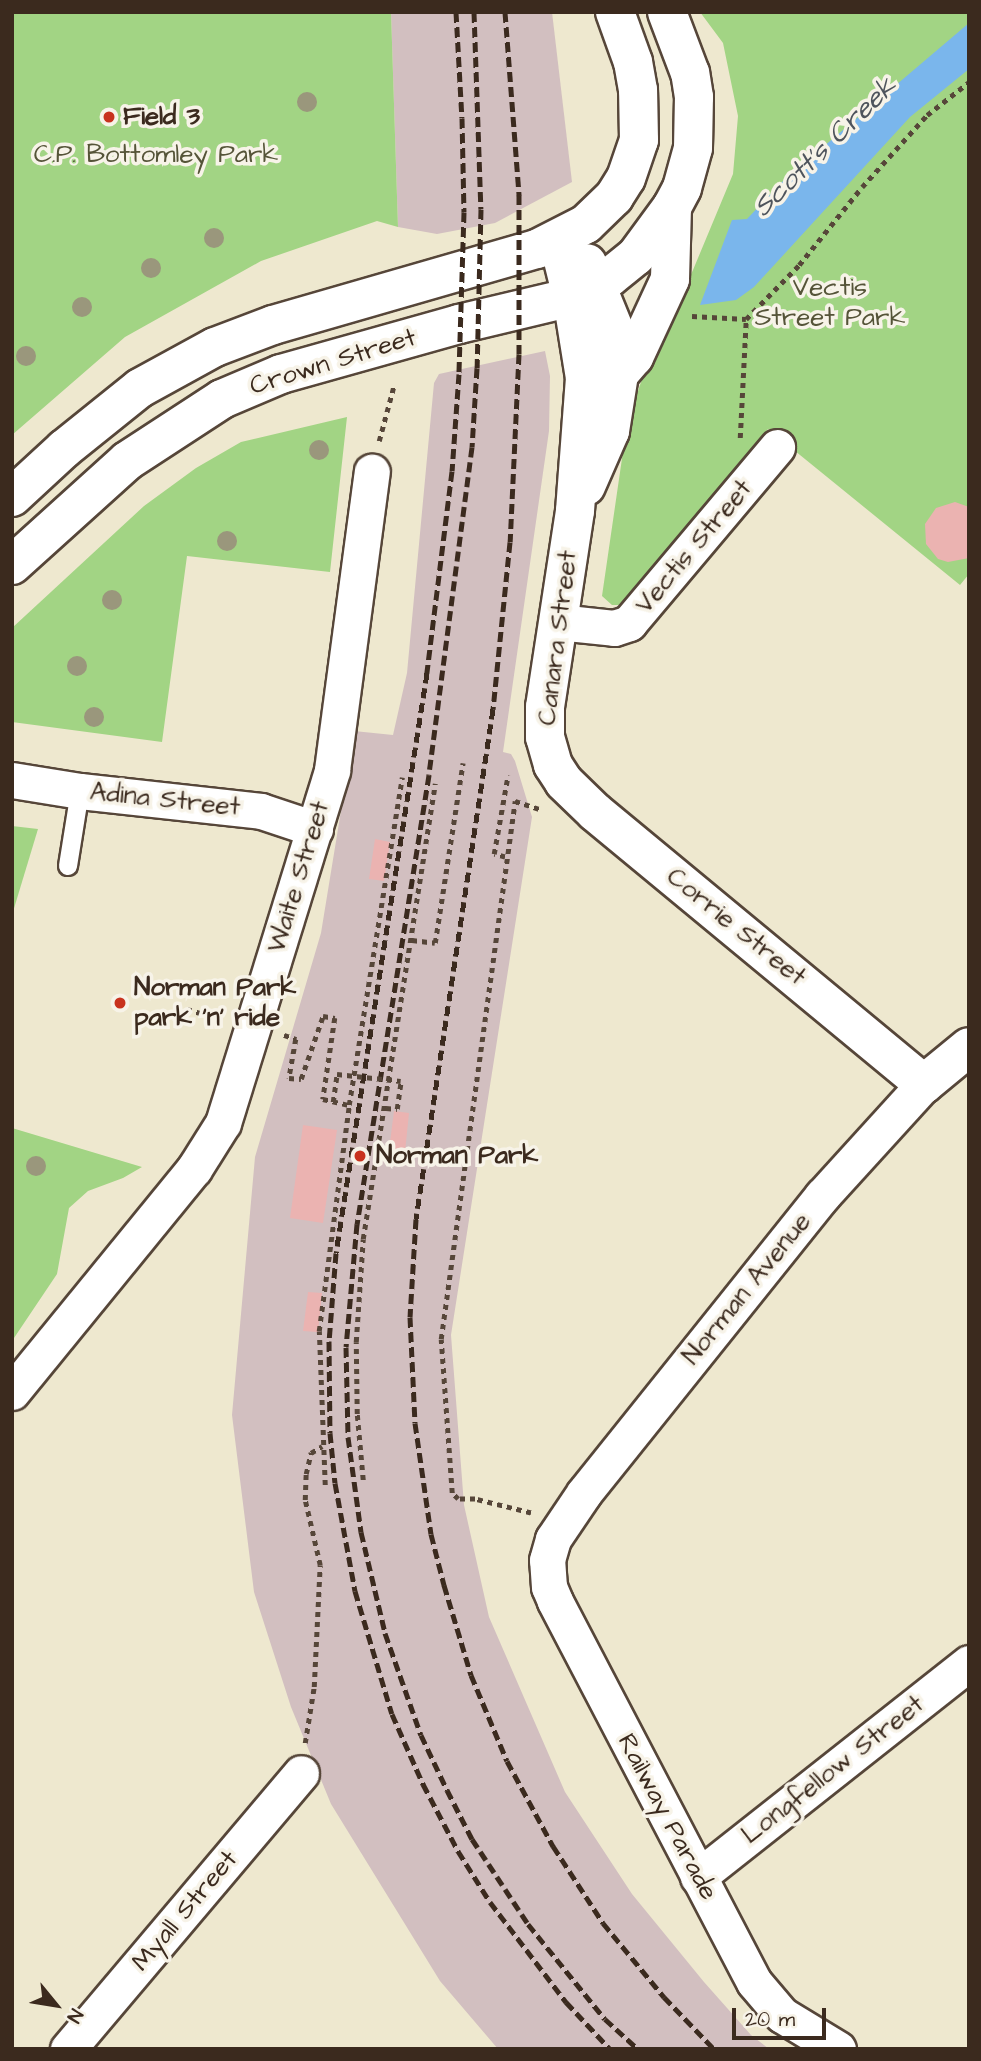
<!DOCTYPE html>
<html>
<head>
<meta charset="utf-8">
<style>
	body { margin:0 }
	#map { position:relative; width:981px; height:2061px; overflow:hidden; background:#eee8cf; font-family:"Architects Daughter",sans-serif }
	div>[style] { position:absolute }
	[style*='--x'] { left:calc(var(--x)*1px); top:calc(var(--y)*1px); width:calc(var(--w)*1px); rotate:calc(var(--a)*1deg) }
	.industrial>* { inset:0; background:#d2bfc0 }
	.green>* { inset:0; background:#a2d484 }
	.water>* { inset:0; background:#7ab6ec }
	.building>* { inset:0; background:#ebb3b1 }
	.path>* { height:4.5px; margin-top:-2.25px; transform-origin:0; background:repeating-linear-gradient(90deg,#564639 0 5px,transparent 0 10px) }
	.roads { filter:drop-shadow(2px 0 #564639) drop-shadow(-2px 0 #564639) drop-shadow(0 2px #564639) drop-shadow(0 -2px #564639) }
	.lane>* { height:18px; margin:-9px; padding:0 9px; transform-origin:9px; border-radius:9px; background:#fff }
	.street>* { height:35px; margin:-17.5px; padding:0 17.5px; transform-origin:17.5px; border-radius:17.5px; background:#fff }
	.secondary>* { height:38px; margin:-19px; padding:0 19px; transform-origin:19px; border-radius:19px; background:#fff }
	.rail>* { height:5px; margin-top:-2.5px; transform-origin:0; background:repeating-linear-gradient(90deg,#3b2a1e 0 10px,transparent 0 15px) }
	.path-bridge>* { height:4.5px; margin-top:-2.25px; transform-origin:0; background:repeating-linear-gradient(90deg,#564639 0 5px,transparent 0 10px) }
	.trees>* { width:20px; height:20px; margin:-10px; border-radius:50%; background:#9a977c }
	.dots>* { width:19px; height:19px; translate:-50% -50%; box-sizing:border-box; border:4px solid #f7f3e8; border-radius:50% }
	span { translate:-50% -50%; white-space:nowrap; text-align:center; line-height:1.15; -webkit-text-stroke:7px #f7f3e8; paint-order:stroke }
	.poi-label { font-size:26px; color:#3b2a1e; font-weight:700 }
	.left { translate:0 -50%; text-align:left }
	.park-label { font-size:26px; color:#555438 }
	.street-label { font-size:26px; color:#3b2a1e }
	.water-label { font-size:28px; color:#4e545c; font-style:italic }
	.frame { position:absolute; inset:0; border:14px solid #3b2a1e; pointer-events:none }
	.north { position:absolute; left:21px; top:1970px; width:70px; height:70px; -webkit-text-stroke:5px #f7f3e8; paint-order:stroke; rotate:120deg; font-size:19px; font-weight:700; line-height:28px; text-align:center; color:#3b2a1e }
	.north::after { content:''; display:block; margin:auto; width:24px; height:32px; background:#3b2a1e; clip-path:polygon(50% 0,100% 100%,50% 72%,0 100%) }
	.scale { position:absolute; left:732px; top:2008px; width:94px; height:32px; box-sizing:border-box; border:4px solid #3b2a1e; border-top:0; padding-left:9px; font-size:21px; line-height:24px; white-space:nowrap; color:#3b2a1e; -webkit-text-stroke:5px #f7f3e8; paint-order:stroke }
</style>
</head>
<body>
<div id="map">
	<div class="industrial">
		<i style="clip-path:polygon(391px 12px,552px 12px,572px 182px,495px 223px,437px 234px,398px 227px)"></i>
		<i style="clip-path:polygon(545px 351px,550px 376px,549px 431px,503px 752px,511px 754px,515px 761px,532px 817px,451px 1335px,464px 1505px,489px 1617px,565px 1792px,632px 1894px,704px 1982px,751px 2035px,769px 2049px,498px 2049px,440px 1981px,331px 1804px,291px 1707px,254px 1592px,232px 1415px,255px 1157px,321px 933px,354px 731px,393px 735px,407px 673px,434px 383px,439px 374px)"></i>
	</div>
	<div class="green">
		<i style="clip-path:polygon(12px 12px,391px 12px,398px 227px,377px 221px,261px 261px,125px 337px,12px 435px)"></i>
		<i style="clip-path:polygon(700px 12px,969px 12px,969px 574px,960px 585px,768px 429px,637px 592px,619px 605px,612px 605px,602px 596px,627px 424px,645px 370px,693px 270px,733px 174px,738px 116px,723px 43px)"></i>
		<i style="clip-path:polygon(347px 417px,330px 572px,187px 556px,162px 742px,12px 722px,12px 628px,144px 506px,196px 468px,241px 442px)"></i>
		<i style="clip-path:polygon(12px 826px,38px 829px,12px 915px)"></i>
		<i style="clip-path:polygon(12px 1128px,142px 1167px,123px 1178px,88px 1191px,69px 1208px,57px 1274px,12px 1341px)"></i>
	</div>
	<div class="water">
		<i style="clip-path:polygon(969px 23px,969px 69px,910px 117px,754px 287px,736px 300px,700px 305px,732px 220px,747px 219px,783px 181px)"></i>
	</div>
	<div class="building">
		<i style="clip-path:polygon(955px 502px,969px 507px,969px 558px,948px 562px,938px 559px,926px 544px,925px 524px,936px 508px)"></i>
		<i style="clip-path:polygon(375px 839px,390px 842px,384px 881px,369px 879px)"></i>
		<i style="clip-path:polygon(394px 1111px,409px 1113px,405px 1152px,389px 1150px)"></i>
		<i style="clip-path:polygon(303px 1125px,337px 1130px,323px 1223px,290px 1218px)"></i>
		<i style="clip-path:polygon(308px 1292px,322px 1293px,318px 1332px,303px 1331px)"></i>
	</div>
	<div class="path">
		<i style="--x:692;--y:316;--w:54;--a:3.2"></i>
		<i style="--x:746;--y:319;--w:76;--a:-45.5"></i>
		<i style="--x:799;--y:265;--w:100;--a:-51.1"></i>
		<i style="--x:862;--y:187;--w:97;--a:-47.9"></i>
		<i style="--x:927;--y:115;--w:53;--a:-38.2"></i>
		<i style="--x:740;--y:438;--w:119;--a:-87.1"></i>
		<i style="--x:379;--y:441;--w:58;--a:-75"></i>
		<i style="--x:505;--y:857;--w:11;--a:-165"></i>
		<i style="--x:494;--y:854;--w:80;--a:-80"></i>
		<i style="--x:412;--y:940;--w:23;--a:7"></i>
		<i style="--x:435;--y:943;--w:182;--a:-81.2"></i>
		<i style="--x:187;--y:1009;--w:37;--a:17"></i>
		<i style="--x:284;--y:1035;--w:13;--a:18"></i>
		<i style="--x:296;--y:1039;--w:40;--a:100"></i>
		<i style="--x:289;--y:1078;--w:12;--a:5"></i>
		<i style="--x:301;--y:1079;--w:67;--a:-70.8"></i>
		<i style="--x:323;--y:1016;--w:12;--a:9"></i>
		<i style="--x:335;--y:1018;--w:82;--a:98.4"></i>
		<i style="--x:323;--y:1099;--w:27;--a:13"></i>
		<i style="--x:333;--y:1102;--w:28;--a:-82"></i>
		<i style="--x:386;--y:1108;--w:11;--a:5"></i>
		<i style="--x:397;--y:1109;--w:28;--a:-82"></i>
		<i style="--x:363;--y:1480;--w:66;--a:-95.2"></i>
		<i style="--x:357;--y:1414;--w:72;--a:-90.8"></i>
		<i style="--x:356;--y:1342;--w:103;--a:-86.1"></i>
		<i style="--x:363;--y:1239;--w:461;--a:-81"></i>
		<i style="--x:325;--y:1485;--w:154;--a:-92.2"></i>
		<i style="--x:319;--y:1331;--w:228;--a:-82.4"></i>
		<i style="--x:349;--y:1105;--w:332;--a:-80.8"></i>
		<i style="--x:531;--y:1513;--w:58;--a:-166"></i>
		<i style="--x:475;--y:1499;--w:17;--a:180"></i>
		<i style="--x:458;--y:1499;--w:8;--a:-135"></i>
		<i style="--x:452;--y:1493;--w:154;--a:-94.1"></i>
		<i style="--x:441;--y:1339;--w:543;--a:-82.17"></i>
		<i style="--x:515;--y:801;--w:26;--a:18"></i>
		<i style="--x:305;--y:1743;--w:57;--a:-80.9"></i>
		<i style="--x:314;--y:1687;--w:122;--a:-87.2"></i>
		<i style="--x:320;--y:1565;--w:67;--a:-103"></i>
		<i style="--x:305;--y:1500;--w:26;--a:-88"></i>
		<i style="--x:306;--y:1474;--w:22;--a:-77"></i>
		<i style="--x:311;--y:1453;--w:13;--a:-32"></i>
	</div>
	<div class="roads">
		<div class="lane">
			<i style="--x:68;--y:866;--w:76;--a:-80.9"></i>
		</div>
		<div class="street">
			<i style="--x:558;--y:622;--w:56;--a:6.1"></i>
			<i style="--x:614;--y:628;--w:16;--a:-18"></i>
			<i style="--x:629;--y:623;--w:230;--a:-49.9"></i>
			<i style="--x:12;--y:780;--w:69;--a:9.2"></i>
			<i style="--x:80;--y:791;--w:182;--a:6.3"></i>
			<i style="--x:261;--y:811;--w:57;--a:18.4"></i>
			<i style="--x:12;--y:1392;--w:288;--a:-50.8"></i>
			<i style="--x:194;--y:1169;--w:54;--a:-57.8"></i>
			<i style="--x:223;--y:1123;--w:369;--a:-72.8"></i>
			<i style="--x:332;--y:770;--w:301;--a:-82.4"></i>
			<i style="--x:698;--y:1877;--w:345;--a:-38.3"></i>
			<i style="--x:68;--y:2049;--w:361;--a:-49.8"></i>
			<i style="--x:838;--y:2049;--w:66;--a:-148.7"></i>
			<i style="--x:782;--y:2015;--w:43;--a:-130.3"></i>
			<i style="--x:754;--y:1982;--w:430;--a:-117.6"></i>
			<i style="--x:555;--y:1601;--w:15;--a:-113"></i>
			<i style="--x:549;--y:1587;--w:27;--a:-94"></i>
			<i style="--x:547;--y:1560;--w:22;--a:-74"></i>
			<i style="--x:553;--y:1539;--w:55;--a:-56"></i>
			<i style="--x:584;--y:1493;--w:381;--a:-51.3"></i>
			<i style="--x:822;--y:1196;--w:151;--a:-47.7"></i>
		</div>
		<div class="secondary">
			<i style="--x:558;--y:240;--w:59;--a:76.2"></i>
			<i style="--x:572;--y:297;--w:82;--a:80.9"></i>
			<i style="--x:585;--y:378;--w:133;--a:94.3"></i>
			<i style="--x:575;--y:511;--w:198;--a:98.7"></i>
			<i style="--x:545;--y:707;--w:30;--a:90"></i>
			<i style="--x:545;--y:737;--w:29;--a:74"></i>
			<i style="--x:553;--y:765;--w:20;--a:57"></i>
			<i style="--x:564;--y:782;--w:43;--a:44.1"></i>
			<i style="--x:595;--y:812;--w:427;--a:39.6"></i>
			<i style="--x:924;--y:1084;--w:58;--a:-39.4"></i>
			<i style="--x:619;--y:374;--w:23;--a:-49"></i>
			<i style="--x:634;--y:357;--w:86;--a:-65.2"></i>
			<i style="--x:670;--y:279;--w:72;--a:-88.4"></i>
			<i style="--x:586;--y:486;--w:60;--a:-66.4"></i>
			<i style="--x:610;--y:431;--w:58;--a:-81"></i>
			<i style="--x:619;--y:374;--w:45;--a:-96.3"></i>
			<i style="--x:614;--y:329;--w:71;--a:-112.2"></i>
			<i style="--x:12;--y:497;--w:71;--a:-42.7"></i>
			<i style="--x:64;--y:449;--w:97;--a:-38.8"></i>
			<i style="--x:140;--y:388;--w:85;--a:-28.7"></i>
			<i style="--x:215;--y:347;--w:62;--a:-20.8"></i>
			<i style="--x:273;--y:325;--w:275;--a:-16.1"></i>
			<i style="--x:537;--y:249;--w:55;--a:-27"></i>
			<i style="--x:586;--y:224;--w:39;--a:-44"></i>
			<i style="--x:614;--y:197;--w:22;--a:-58"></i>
			<i style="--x:626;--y:178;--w:40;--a:-71.1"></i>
			<i style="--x:639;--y:140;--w:50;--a:-91.1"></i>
			<i style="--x:638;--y:90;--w:28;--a:-100"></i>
			<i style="--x:633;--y:62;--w:53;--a:-109.8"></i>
			<i style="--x:12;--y:565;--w:155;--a:-42.1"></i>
			<i style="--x:127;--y:461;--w:113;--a:-33.1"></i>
			<i style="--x:222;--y:399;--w:64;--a:-23"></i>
			<i style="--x:281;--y:374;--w:185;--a:-15.7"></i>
			<i style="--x:459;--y:324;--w:116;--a:-13.4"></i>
			<i style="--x:572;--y:297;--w:43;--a:-27.8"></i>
			<i style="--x:610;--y:277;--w:33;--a:-39"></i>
			<i style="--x:636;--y:256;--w:61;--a:-53.7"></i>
			<i style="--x:672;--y:207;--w:21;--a:-62"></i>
			<i style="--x:682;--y:188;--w:41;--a:-74.6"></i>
			<i style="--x:693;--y:148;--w:51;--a:-88.9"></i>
			<i style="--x:694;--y:97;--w:24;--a:-99"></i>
			<i style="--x:690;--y:73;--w:65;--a:-110.7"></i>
		</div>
	</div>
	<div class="rail">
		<i style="--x:456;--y:12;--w:106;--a:86.8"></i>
		<i style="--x:462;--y:118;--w:94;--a:88.8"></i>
		<i style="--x:464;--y:212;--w:162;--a:91.8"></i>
		<i style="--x:459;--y:374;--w:97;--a:94.1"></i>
		<i style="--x:452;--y:471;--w:204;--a:97.1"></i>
		<i style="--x:427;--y:673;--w:587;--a:98.92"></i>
		<i style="--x:336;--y:1253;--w:88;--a:94.5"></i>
		<i style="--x:329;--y:1341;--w:92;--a:89.4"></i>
		<i style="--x:330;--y:1433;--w:50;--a:84.3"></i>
		<i style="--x:335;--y:1483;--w:110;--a:79.5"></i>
		<i style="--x:355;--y:1591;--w:128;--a:73.3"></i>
		<i style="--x:392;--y:1714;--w:77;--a:66.1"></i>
		<i style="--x:423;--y:1784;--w:76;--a:62.4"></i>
		<i style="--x:458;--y:1851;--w:60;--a:57.9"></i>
		<i style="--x:490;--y:1902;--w:126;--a:52.8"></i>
		<i style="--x:566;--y:2002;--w:64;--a:46.9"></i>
		<i style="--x:474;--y:12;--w:197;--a:88"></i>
		<i style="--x:481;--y:209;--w:159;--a:91.4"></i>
		<i style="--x:477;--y:368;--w:79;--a:93.6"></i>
		<i style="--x:472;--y:447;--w:331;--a:97.5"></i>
		<i style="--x:429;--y:775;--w:455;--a:99.1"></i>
		<i style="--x:357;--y:1224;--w:123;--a:95.1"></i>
		<i style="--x:346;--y:1347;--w:90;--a:88.7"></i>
		<i style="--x:348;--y:1437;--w:96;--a:82.2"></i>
		<i style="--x:361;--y:1532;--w:104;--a:76.6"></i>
		<i style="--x:385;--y:1633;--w:108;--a:70.6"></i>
		<i style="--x:421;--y:1735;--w:61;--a:64.7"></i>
		<i style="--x:447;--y:1790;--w:55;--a:63"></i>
		<i style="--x:472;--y:1839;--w:102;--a:56.6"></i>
		<i style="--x:528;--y:1924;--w:122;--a:51"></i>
		<i style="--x:605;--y:2019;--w:45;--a:42.3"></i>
		<i style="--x:505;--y:12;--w:184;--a:85.6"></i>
		<i style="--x:519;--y:195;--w:159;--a:90"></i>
		<i style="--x:519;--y:354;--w:188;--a:92.7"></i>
		<i style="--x:510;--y:542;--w:168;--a:95.8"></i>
		<i style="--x:493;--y:709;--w:516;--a:98.59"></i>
		<i style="--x:416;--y:1219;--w:98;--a:93.5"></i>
		<i style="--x:410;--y:1317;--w:106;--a:87.3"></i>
		<i style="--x:415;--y:1423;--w:112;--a:81.8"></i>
		<i style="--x:431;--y:1534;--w:53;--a:75.7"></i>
		<i style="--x:444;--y:1585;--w:94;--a:73.3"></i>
		<i style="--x:471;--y:1675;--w:93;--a:67.3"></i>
		<i style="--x:507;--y:1761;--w:97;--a:61.6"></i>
		<i style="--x:553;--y:1846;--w:92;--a:57"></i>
		<i style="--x:603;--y:1923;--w:96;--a:50.5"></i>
		<i style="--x:664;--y:1997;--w:72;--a:46.1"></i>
	</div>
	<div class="path-bridge">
		<i style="--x:337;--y:1074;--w:64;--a:6.2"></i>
	</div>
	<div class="trees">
		<i style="left:307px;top:102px"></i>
		<i style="left:214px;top:238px"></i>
		<i style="left:151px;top:268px"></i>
		<i style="left:82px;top:307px"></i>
		<i style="left:26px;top:356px"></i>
		<i style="left:319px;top:450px"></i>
		<i style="left:227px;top:541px"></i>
		<i style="left:112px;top:600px"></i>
		<i style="left:77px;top:666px"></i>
		<i style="left:94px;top:717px"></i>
		<i style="left:36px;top:1166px"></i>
	</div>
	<div class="dots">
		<i style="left:109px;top:117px;background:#c8321e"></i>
		<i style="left:120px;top:1003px;background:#c8321e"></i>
		<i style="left:360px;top:1156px;background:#c8321e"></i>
	</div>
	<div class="poi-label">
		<span class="left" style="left:123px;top:117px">Field 3</span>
		<span class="left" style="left:134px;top:1003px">Norman Park<br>park 'n' ride</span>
		<span class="left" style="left:376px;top:1156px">Norman Park</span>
	</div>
	<div class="park-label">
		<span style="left:156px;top:155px">C.P. Bottomley Park</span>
		<span style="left:830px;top:303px">Vectis<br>Street Park</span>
	</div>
	<div class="street-label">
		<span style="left:333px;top:362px;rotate:-17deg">Crown Street</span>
		<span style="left:694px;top:547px;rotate:-50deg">Vectis Street</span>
		<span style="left:558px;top:638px;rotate:-83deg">Canara Street</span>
		<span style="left:165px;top:800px;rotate:6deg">Adina Street</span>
		<span style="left:299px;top:877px;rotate:-73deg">Waite Street</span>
		<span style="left:736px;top:927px;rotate:39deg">Corrie Street</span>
		<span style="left:747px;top:1289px;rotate:-51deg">Norman Avenue</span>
		<span style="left:833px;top:1770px;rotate:-38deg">Longfellow Street</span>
		<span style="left:667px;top:1817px;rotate:62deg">Railway Parade</span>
		<span style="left:185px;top:1911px;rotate:-50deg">Myall Street</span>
	</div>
	<div class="water-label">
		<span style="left:825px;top:147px;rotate:-44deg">Scott's Creek</span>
	</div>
	<div class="frame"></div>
	<div class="north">N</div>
	<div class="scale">20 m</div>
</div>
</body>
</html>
